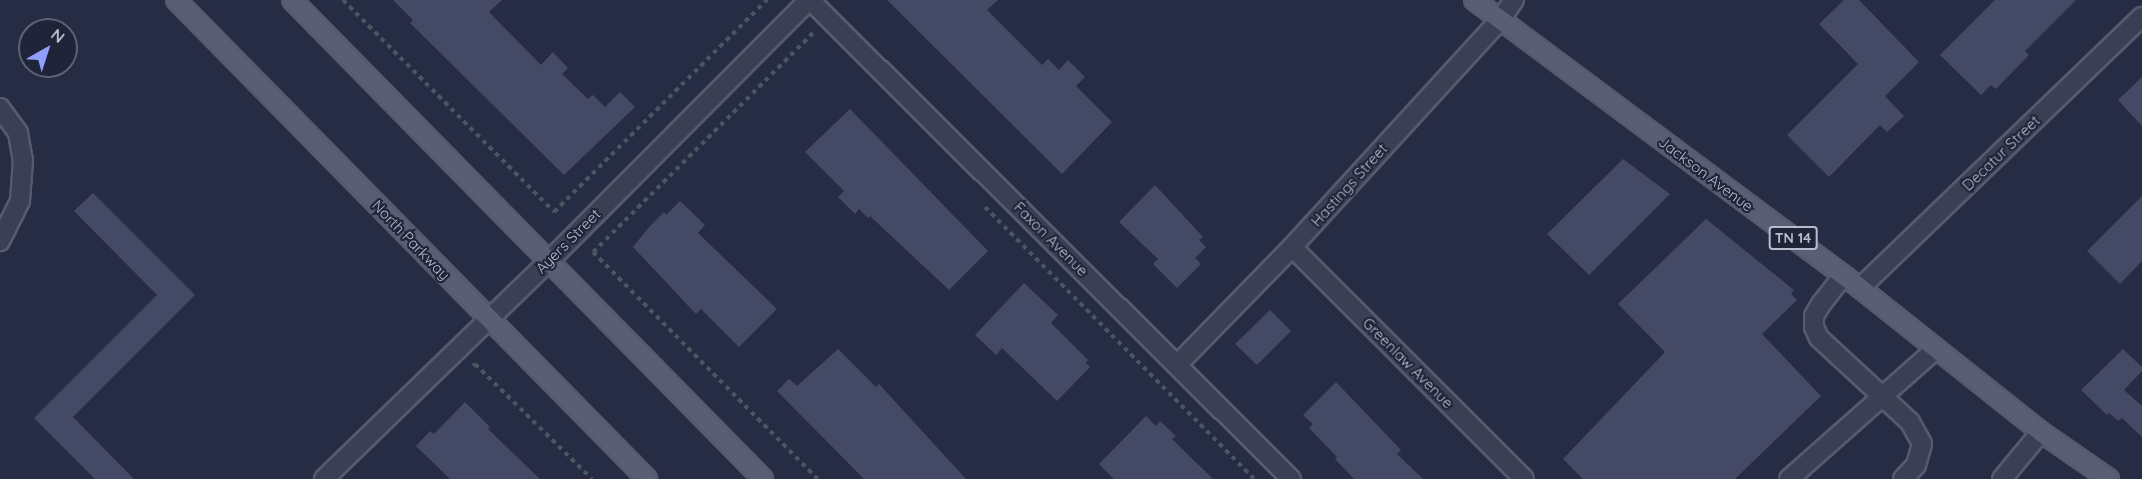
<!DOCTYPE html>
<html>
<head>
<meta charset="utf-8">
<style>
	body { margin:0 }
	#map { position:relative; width:2142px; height:479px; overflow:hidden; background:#272c45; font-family:Quicksand,sans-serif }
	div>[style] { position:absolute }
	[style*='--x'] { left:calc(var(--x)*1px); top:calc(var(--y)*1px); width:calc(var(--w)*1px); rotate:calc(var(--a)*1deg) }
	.building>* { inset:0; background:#444965 }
	.path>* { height:4px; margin-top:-2px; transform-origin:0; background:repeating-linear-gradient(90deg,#475861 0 4.5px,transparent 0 9px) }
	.roads { filter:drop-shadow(2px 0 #575a6e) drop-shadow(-2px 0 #575a6e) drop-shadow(0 2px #575a6e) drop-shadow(0 -2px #575a6e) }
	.minor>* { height:18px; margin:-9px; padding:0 9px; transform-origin:9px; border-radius:9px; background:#3b3f54 }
	.major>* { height:18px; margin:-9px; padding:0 9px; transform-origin:9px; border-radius:9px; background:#595e74 }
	span { translate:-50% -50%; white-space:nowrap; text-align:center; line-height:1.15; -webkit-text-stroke:4.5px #202439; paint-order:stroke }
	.shield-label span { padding:2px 4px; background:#202439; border:2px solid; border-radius:4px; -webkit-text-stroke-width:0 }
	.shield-label { font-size:14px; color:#b9bccd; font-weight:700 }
	.street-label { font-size:15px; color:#b9bccd }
	.north { position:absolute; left:18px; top:18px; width:60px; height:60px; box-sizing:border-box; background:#202439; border:2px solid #5d6174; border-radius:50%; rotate:39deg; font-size:16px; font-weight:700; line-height:24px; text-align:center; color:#b9bccd }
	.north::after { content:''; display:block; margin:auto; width:21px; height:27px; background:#909ffb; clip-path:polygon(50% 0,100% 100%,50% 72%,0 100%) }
</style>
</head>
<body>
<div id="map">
	<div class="building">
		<i style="clip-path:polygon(393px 0,502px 0,489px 12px,541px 65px,553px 52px,568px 68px,562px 74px,588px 99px,593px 95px,605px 107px,620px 92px,635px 107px,564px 175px,410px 23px,413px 20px)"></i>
		<i style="clip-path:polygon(887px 0,998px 0,987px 10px,1042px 65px,1048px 59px,1059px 70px,1068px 60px,1085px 77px,1076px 86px,1112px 122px,1062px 174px)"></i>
		<i style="clip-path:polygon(1844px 0,1859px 0,1919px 62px,1885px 96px,1904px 116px,1887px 132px,1880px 125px,1829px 177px,1787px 135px,1858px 64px,1819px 24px)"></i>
		<i style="clip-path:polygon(1995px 0,2076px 0,2025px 51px,2029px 55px,1996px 89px,1991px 85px,1981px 95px,1940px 55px)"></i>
		<i style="clip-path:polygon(2142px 77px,2142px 126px,2118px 100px)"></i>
		<i style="clip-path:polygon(850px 109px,988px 251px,949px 290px,870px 216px,868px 218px,859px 209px,855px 214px,838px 197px,844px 191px,805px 152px)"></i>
		<i style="clip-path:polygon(1623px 159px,1670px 194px,1589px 275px,1547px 234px)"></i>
		<i style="clip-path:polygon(1155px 185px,1203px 237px,1199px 240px,1206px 247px,1195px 258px,1201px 264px,1177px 288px,1153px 264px,1158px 259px,1119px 222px)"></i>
		<i style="clip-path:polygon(93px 193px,195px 295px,73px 417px,134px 479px,95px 479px,34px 418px,157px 295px,74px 211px)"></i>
		<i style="clip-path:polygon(2142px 196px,2142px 261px,2120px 284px,2087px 251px)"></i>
		<i style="clip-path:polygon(680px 201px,705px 225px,698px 233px,777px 309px,739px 347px,701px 309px,696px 314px,633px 247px,650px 226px,664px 212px,666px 215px)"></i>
		<i style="clip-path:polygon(1706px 219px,1794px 290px,1791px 294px,1797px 300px,1762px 334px,1821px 396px,1735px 479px,1583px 479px,1563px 459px,1665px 352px,1618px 304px)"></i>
		<i style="clip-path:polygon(1024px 283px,1058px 315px,1051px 323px,1088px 360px,1086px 363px,1090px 367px,1057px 401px,1002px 348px,996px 355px,975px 335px)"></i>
		<i style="clip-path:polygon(1270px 310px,1291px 331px,1257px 365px,1235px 344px)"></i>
		<i style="clip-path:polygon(838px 349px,876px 387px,879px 384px,966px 479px,864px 479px,777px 391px,789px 379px,797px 386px)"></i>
		<i style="clip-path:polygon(2123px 349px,2142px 367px,2142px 371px,2124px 390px,2142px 406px,2142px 437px,2122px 418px,2118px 421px,2109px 413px,2107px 415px,2081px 390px)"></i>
		<i style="clip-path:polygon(1336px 382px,1401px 450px,1397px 454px,1423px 479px,1354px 479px,1335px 459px,1337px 457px,1309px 428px,1313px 424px,1303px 415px)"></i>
		<i style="clip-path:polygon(465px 402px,490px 427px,488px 429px,540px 479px,450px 479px,416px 446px,430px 431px,434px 434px)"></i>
		<i style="clip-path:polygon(1146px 416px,1156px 426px,1160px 421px,1176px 436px,1172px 439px,1213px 479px,1114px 479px,1099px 464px)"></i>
	</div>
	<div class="path">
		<i style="--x:343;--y:0;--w:299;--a:45.1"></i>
		<i style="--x:554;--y:212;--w:301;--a:-44.9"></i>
		<i style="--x:813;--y:33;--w:310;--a:135.1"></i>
		<i style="--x:593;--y:252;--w:320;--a:45.3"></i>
		<i style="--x:985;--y:207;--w:383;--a:45.3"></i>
		<i style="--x:473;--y:366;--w:3;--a:-45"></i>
		<i style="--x:475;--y:364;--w:164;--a:44.5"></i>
	</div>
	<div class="roads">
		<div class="minor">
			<i style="--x:810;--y:0;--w:679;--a:44.88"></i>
			<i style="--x:0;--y:108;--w:31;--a:54"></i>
			<i style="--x:18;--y:133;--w:27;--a:80"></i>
			<i style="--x:23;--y:160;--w:41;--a:94.2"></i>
			<i style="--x:20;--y:201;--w:45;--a:116.6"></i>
			<i style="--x:1292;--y:247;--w:328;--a:45"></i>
			<i style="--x:1843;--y:276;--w:36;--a:128"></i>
			<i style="--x:1821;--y:304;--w:14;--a:120"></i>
			<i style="--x:1814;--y:316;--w:11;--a:90"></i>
			<i style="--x:1814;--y:327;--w:12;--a:66"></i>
			<i style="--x:1819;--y:338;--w:124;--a:42.7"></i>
			<i style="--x:1910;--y:422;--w:25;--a:61"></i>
			<i style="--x:1922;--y:444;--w:22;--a:106"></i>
			<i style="--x:1916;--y:465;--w:19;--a:133"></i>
			<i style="--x:1860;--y:288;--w:391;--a:-43.9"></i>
			<i style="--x:1178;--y:364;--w:163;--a:-45.7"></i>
			<i style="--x:1292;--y:247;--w:309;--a:-47.5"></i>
			<i style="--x:1501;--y:19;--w:23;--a:-56"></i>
			<i style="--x:324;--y:479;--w:312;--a:-44.1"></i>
			<i style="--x:548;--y:262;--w:370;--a:-45.1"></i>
			<i style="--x:1789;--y:479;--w:196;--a:-41.5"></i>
			<i style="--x:2002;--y:479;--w:61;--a:-50.3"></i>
		</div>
		<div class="major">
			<i style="--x:176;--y:0;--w:672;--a:45.48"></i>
			<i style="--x:292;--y:0;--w:672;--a:45.48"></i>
			<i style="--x:1474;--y:0;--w:482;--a:36.7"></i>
			<i style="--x:1860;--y:288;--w:231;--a:38.5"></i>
			<i style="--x:2041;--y:432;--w:83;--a:34.7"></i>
		</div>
	</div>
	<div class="shield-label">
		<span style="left:1793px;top:238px">TN 14</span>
	</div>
	<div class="street-label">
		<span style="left:2001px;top:153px;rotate:-44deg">Decatur Street</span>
		<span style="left:1706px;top:174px;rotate:37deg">Jackson Avenue</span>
		<span style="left:1349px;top:185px;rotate:-48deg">Hastings Street</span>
		<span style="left:1051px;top:239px;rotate:45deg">Faxon Avenue</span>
		<span style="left:411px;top:240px;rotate:46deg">North Parkway</span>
		<span style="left:568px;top:241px;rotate:-45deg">Ayers Street</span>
		<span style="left:1408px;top:363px;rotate:45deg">Greenlaw Avenue</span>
	</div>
	<div class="north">N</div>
</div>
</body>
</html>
